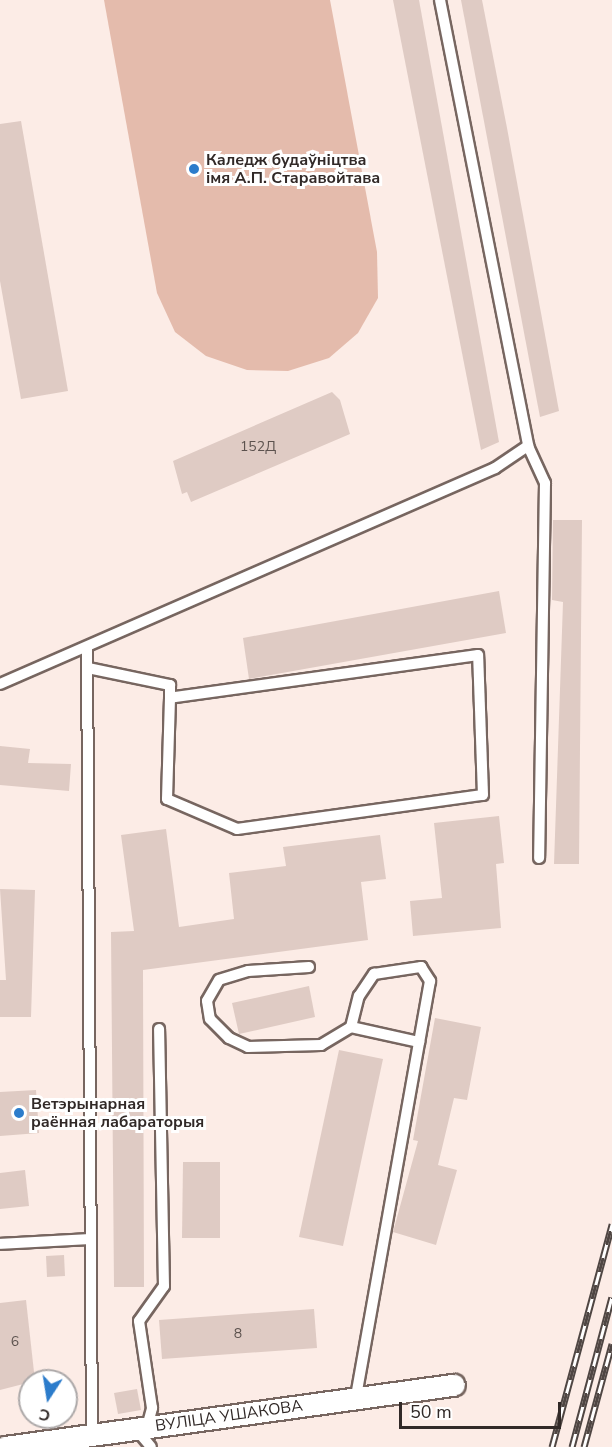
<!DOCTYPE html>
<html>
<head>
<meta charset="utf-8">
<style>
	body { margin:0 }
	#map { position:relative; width:612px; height:1447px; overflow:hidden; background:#fcece6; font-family:"Nunito Sans",sans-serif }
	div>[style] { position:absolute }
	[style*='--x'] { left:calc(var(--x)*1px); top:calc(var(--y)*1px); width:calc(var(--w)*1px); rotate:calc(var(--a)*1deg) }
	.green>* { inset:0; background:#e4bbac }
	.building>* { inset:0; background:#dfcbc4 }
	.roads { filter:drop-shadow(2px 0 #776660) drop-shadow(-2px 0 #776660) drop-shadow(0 2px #776660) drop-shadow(0 -2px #776660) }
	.service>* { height:10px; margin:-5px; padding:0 5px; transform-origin:5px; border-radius:5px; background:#fff }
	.minor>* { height:21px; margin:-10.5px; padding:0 10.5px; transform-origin:10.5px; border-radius:10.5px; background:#fff }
	.rail>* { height:7px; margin-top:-3.5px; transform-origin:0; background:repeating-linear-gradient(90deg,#fff 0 14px,#4f4643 0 28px); box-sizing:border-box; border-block:2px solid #4f4643 }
	.dots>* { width:16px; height:16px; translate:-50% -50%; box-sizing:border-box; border:3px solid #fff; border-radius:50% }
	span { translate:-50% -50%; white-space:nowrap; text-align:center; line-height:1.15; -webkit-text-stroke:6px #fff; paint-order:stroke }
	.number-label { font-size:14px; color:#5c524e }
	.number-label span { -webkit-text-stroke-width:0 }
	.poi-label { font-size:16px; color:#312927; font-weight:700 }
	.left { translate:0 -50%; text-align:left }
	.street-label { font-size:16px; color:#312927 }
	.north { position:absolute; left:18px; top:1369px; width:60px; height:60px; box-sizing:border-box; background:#fff; border:2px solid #ada9a9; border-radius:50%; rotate:192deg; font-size:16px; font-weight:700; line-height:24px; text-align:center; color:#312927 }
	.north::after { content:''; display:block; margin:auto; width:21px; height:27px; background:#2c7ccb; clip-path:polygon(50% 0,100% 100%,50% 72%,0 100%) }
	.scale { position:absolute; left:399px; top:1402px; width:162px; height:27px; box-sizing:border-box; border:3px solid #312927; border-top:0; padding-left:8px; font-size:18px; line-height:21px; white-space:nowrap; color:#312927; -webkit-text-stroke:4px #fff; paint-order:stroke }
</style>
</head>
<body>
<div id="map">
	<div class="green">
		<i style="clip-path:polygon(104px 0,330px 0,377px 252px,378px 298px,358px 333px,329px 358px,288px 371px,247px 370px,206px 356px,175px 332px,157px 293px)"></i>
	</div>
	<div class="building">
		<i style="clip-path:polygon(393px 0,419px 0,499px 442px,481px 450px)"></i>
		<i style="clip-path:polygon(461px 0,482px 0,507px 128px,559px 411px,540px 417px)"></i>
		<i style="clip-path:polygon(21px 121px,68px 391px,21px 399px,0 281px,0 124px)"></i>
		<i style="clip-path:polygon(332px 392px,340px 400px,350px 434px,191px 502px,187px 492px,182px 494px,173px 461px)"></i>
		<i style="clip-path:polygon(553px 520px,582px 520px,579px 864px,554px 864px,563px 602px,552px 600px)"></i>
		<i style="clip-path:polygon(499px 591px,506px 633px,249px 679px,243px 638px)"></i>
		<i style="clip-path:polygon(0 746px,30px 749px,28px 763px,71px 764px,69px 791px,0 785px)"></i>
		<i style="clip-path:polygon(499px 816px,504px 863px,496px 864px,501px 928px,413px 936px,410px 901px,442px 898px,434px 823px)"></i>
		<i style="clip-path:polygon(166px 829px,179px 927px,234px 919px,229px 873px,286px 866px,283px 847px,380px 835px,386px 879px,361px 882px,368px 940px,143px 970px,144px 1287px,114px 1287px,111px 932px,134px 931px,121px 835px)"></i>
		<i style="clip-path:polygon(0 889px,35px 890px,31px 1017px,0 1017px,0 980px,6px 980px)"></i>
		<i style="clip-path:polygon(309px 986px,315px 1017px,239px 1034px,232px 1003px)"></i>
		<i style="clip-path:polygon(435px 1018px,481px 1027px,467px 1100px,454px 1098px,438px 1165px,457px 1170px,436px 1245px,393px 1232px,418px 1141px,413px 1140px)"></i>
		<i style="clip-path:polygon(339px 1050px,383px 1059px,343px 1246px,299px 1237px)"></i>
		<i style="clip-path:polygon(36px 1090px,39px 1133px,0 1136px,0 1092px)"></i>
		<i style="clip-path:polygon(183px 1162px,220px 1162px,220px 1238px,182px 1238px)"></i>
		<i style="clip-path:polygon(25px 1170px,29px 1206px,0 1209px,0 1173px)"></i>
		<i style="clip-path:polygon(64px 1255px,65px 1276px,47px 1277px,46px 1256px)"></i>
		<i style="clip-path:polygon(26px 1300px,35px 1381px,0 1390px,0 1303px)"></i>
		<i style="clip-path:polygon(314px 1309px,317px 1348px,162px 1359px,159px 1320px)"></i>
		<i style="clip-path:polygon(137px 1389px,141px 1410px,118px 1414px,114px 1393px)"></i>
	</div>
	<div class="roads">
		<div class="service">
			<i style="--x:440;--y:0;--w:455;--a:78.8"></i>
			<i style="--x:528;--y:446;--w:41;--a:65.3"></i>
			<i style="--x:545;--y:483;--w:375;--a:90.9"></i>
			<i style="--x:87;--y:647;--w:786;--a:89.64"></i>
			<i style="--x:88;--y:668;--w:84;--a:11.7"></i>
			<i style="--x:170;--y:685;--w:13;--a:90"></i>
			<i style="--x:170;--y:698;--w:101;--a:91.7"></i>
			<i style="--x:167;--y:799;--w:76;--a:23.2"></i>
			<i style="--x:237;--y:829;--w:248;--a:-7.9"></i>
			<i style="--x:483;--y:795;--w:140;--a:-92"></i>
			<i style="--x:478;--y:655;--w:311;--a:172.1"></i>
			<i style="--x:0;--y:684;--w:540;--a:-23.57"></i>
			<i style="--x:495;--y:468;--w:40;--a:-34"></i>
			<i style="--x:309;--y:967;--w:61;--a:176.2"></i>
			<i style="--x:248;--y:971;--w:30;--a:163"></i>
			<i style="--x:219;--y:980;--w:24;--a:120"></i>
			<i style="--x:207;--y:1001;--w:18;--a:81"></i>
			<i style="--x:210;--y:1019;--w:27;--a:45"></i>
			<i style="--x:229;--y:1038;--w:21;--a:25"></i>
			<i style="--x:248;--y:1047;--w:73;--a:-1.6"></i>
			<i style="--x:321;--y:1045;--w:35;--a:-31"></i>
			<i style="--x:351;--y:1027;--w:32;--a:-76"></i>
			<i style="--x:359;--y:996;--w:27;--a:-56"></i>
			<i style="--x:374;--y:974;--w:48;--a:-8.5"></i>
			<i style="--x:421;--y:967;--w:17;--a:57"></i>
			<i style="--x:430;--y:981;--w:426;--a:100.1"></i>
			<i style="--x:351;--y:1027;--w:70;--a:12.4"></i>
			<i style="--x:0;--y:1244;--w:90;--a:-3.2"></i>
			<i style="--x:147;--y:1427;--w:20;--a:-75"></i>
			<i style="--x:152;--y:1408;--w:88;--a:-98.5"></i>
			<i style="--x:139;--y:1321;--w:43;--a:-54.5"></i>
			<i style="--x:164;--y:1286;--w:257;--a:-91.1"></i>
			<i style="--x:136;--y:1429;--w:23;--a:50"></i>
		</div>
		<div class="minor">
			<i style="--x:5;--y:1447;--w:453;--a:-7.9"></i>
		</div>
	</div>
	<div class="rail">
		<i style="--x:552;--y:1447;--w:231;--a:-74.9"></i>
		<i style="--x:572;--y:1447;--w:155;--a:-75.1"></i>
		<i style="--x:584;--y:1447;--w:107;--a:-74.8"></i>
	</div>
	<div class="dots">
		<i style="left:194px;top:169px;background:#2c7ccb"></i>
		<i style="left:19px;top:1113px;background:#2c7ccb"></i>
	</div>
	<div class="number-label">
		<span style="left:258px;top:447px">152Д</span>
		<span style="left:238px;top:1334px">8</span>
		<span style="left:15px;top:1342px">6</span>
	</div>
	<div class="poi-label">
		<span class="left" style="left:206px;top:169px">Каледж будаўніцтва<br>імя А.П. Старавойтава</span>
		<span class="left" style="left:31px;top:1113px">Ветэрынарная<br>раённая лабараторыя</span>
	</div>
	<div class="street-label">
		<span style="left:229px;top:1416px;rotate:-8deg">ВУЛІЦА УШАКОВА</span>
	</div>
	<div class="north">С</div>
	<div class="scale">50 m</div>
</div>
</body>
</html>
